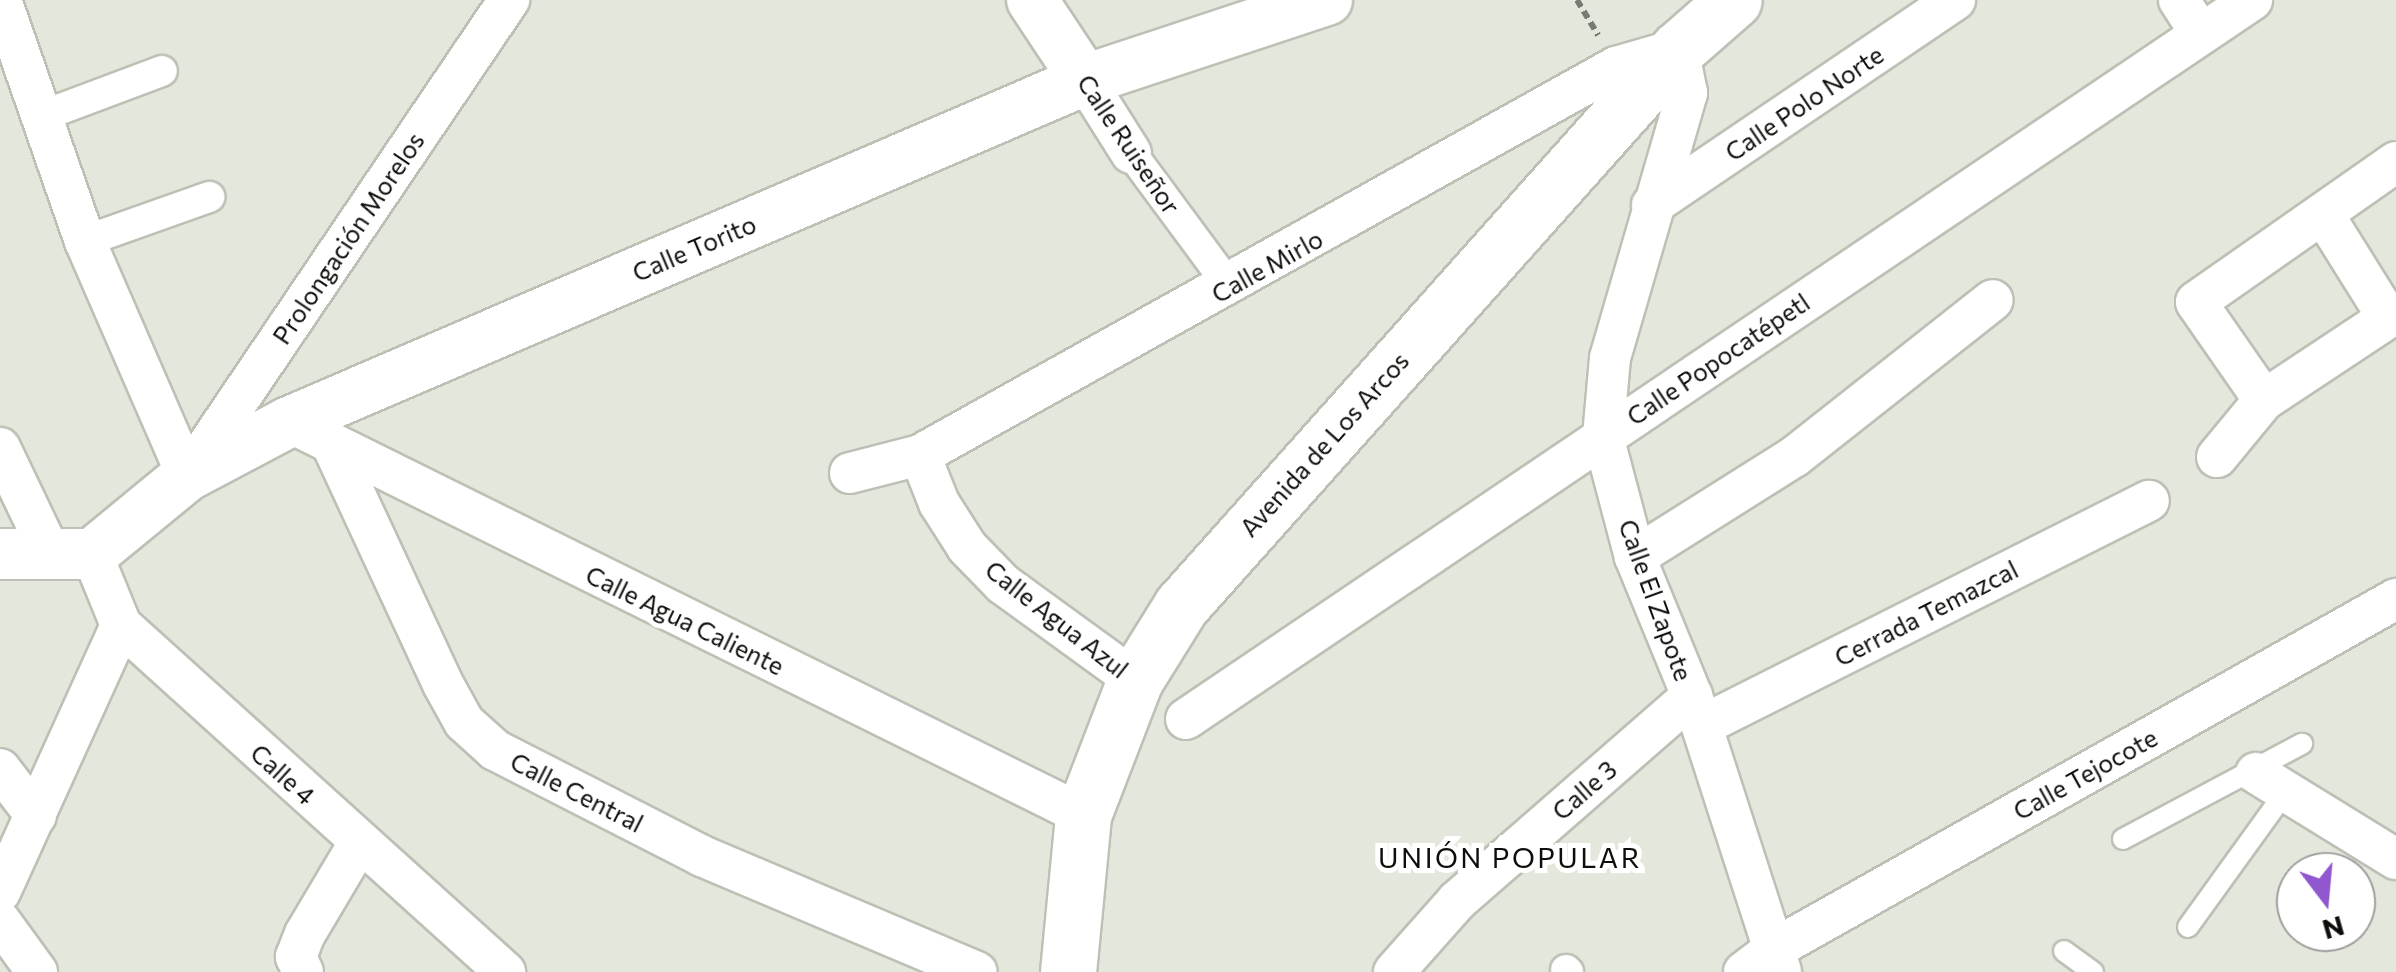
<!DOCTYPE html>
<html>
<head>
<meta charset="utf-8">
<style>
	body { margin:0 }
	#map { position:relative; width:2396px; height:972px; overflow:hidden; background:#e4e8dc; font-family:Commissioner,sans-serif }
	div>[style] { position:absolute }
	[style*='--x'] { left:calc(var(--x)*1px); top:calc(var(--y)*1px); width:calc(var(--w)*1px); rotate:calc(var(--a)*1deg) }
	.path>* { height:6px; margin-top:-3px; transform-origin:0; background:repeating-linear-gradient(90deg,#787b73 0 8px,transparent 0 13px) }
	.roads { filter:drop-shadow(2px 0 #bcc0b5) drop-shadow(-2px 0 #bcc0b5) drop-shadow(0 2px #bcc0b5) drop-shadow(0 -2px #bcc0b5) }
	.service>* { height:20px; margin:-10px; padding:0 10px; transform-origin:10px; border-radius:10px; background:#fff }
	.pedestrian>* { height:30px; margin:-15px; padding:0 15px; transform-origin:15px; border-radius:15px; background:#fff }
	.minor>* { height:40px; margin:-20px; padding:0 20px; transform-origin:20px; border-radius:20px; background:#fff }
	.tertiary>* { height:50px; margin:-25px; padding:0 25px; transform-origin:25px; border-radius:25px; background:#fff }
	.secondary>* { height:55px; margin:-27.5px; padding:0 27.5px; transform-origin:27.5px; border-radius:27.5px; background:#fff }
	span { translate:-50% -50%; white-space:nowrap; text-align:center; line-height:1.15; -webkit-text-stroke:10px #fff; paint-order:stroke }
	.street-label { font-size:25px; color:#0c0e0a }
	.neighbourhood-label { font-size:28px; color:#0c0e0a; letter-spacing:2.5px }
	.north { position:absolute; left:2276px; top:852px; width:100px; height:100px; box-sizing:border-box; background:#fff; border:2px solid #9e9f9d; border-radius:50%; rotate:164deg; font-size:28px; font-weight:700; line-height:40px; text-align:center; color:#0c0e0a }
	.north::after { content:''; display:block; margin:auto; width:35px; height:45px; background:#9057ce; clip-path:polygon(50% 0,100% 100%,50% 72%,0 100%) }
</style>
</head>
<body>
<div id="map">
	<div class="path">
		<i style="--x:1577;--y:0;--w:41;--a:59"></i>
	</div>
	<div class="roads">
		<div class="service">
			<i style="--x:2123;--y:839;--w:203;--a:-28"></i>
			<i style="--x:2188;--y:927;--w:168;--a:-54.2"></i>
			<i style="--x:2064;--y:951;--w:36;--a:36"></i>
		</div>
		<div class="pedestrian">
			<i style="--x:42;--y:116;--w:128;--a:-20.6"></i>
			<i style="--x:1131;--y:153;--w:167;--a:53.5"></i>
			<i style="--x:85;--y:241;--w:132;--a:-19.5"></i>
			<i style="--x:1566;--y:970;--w:3;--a:45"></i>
		</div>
		<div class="minor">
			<i style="--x:1;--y:0;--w:255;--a:70.8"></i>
			<i style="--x:85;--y:241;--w:256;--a:66.5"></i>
			<i style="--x:2179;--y:0;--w:40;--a:57.1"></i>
			<i style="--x:1085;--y:80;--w:86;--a:57.8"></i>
			<i style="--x:1652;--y:205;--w:366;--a:-34.1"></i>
			<i style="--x:2264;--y:400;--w:119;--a:-124.8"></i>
			<i style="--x:2196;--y:302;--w:244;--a:-35"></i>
			<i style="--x:289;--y:422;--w:886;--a:26.33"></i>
			<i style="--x:333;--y:447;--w:261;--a:65.1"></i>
			<i style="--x:443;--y:684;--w:43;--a:61.1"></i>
			<i style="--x:464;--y:722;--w:42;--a:42.1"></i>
			<i style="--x:495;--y:750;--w:233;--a:27.1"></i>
			<i style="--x:702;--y:856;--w:298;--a:22.9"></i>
			<i style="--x:0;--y:448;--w:119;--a:64.5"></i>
			<i style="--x:920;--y:455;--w:52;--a:68.4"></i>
			<i style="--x:939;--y:503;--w:52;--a:57.5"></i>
			<i style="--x:967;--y:547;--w:52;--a:45.8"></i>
			<i style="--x:1003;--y:584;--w:163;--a:36"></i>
			<i style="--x:2217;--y:457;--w:74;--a:-50.5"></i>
			<i style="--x:2264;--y:400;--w:149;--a:-33.5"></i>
			<i style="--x:2388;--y:318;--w:123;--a:-122"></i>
			<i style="--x:850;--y:473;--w:72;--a:-14.4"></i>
			<i style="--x:920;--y:455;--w:797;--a:-29.14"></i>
			<i style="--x:1616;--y:67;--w:65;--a:-16.2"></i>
			<i style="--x:1678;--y:49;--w:45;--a:78.4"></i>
			<i style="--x:1687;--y:93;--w:276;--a:106.2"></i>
			<i style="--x:1610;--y:358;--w:78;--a:95.1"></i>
			<i style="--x:1603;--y:436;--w:125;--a:75.2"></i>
			<i style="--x:1635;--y:557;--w:150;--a:67.7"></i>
			<i style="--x:1692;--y:696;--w:290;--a:72.1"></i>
			<i style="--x:187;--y:476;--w:575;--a:-55.92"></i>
			<i style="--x:92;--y:554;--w:77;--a:67.8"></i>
			<i style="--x:121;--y:625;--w:518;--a:42.1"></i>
			<i style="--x:1635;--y:557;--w:188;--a:-32.2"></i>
			<i style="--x:1794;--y:457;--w:253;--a:-38.3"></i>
			<i style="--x:1186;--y:719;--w:1286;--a:-34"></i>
			<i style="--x:1703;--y:725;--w:499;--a:-26.7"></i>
			<i style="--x:0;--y:769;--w:59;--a:52.5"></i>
			<i style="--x:2256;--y:773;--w:164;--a:31.6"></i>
			<i style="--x:0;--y:892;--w:293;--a:-65.6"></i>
			<i style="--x:0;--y:921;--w:63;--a:54"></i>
			<i style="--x:303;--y:972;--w:17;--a:-115"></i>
			<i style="--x:296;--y:957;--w:25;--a:-69"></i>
			<i style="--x:305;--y:934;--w:106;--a:-59.3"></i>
			<i style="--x:1394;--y:972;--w:95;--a:-48.4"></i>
			<i style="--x:1457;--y:901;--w:312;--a:-41.1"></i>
			<i style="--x:1744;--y:972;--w:38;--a:-37"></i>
			<i style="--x:1774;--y:949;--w:714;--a:-29.37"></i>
		</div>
		<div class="tertiary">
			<i style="--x:1032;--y:0;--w:96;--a:56.5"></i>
			<i style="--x:0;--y:554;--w:92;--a:0"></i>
			<i style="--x:92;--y:554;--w:123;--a:-39.4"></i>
			<i style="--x:187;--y:476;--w:115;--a:-27.9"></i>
			<i style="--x:289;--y:422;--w:866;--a:-23.25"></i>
			<i style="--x:1085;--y:80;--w:255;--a:-18.3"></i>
		</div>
		<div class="secondary">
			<i style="--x:1068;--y:972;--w:158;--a:-84.5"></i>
			<i style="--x:1083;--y:815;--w:145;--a:-68.9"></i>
			<i style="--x:1135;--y:680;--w:87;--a:-58.1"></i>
			<i style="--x:1181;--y:606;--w:746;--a:-48.26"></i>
			<i style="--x:1678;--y:49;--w:74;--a:-41.2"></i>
		</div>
	</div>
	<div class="street-label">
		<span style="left:1804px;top:103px;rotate:-34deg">Calle Polo Norte</span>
		<span style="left:1129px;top:144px;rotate:56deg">Calle Ruiseñor</span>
		<span style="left:348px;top:238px;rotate:-56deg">Prolongación Morelos</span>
		<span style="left:694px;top:248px;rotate:-23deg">Calle Torito</span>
		<span style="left:1267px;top:266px;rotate:-29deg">Calle Mirlo</span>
		<span style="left:1718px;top:359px;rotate:-34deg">Calle Popocatépetl</span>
		<span style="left:1324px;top:444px;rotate:-48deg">Avenida de Los Arcos</span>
		<span style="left:1656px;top:600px;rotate:70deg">Calle El Zapote</span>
		<span style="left:1926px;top:613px;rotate:-27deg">Cerrada Temazcal</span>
		<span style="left:1057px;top:619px;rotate:38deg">Calle Agua Azul</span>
		<span style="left:685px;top:620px;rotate:26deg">Calle Agua Caliente</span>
		<span style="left:283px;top:774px;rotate:42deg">Calle 4</span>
		<span style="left:2085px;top:774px;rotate:-29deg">Calle Tejocote</span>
		<span style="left:1584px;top:790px;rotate:-41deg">Calle 3</span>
		<span style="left:577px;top:792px;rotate:27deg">Calle Central</span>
	</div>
	<div class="neighbourhood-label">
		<span style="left:1510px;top:857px">UNIÓN POPULAR</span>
	</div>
	<div class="north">N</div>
</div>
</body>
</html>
